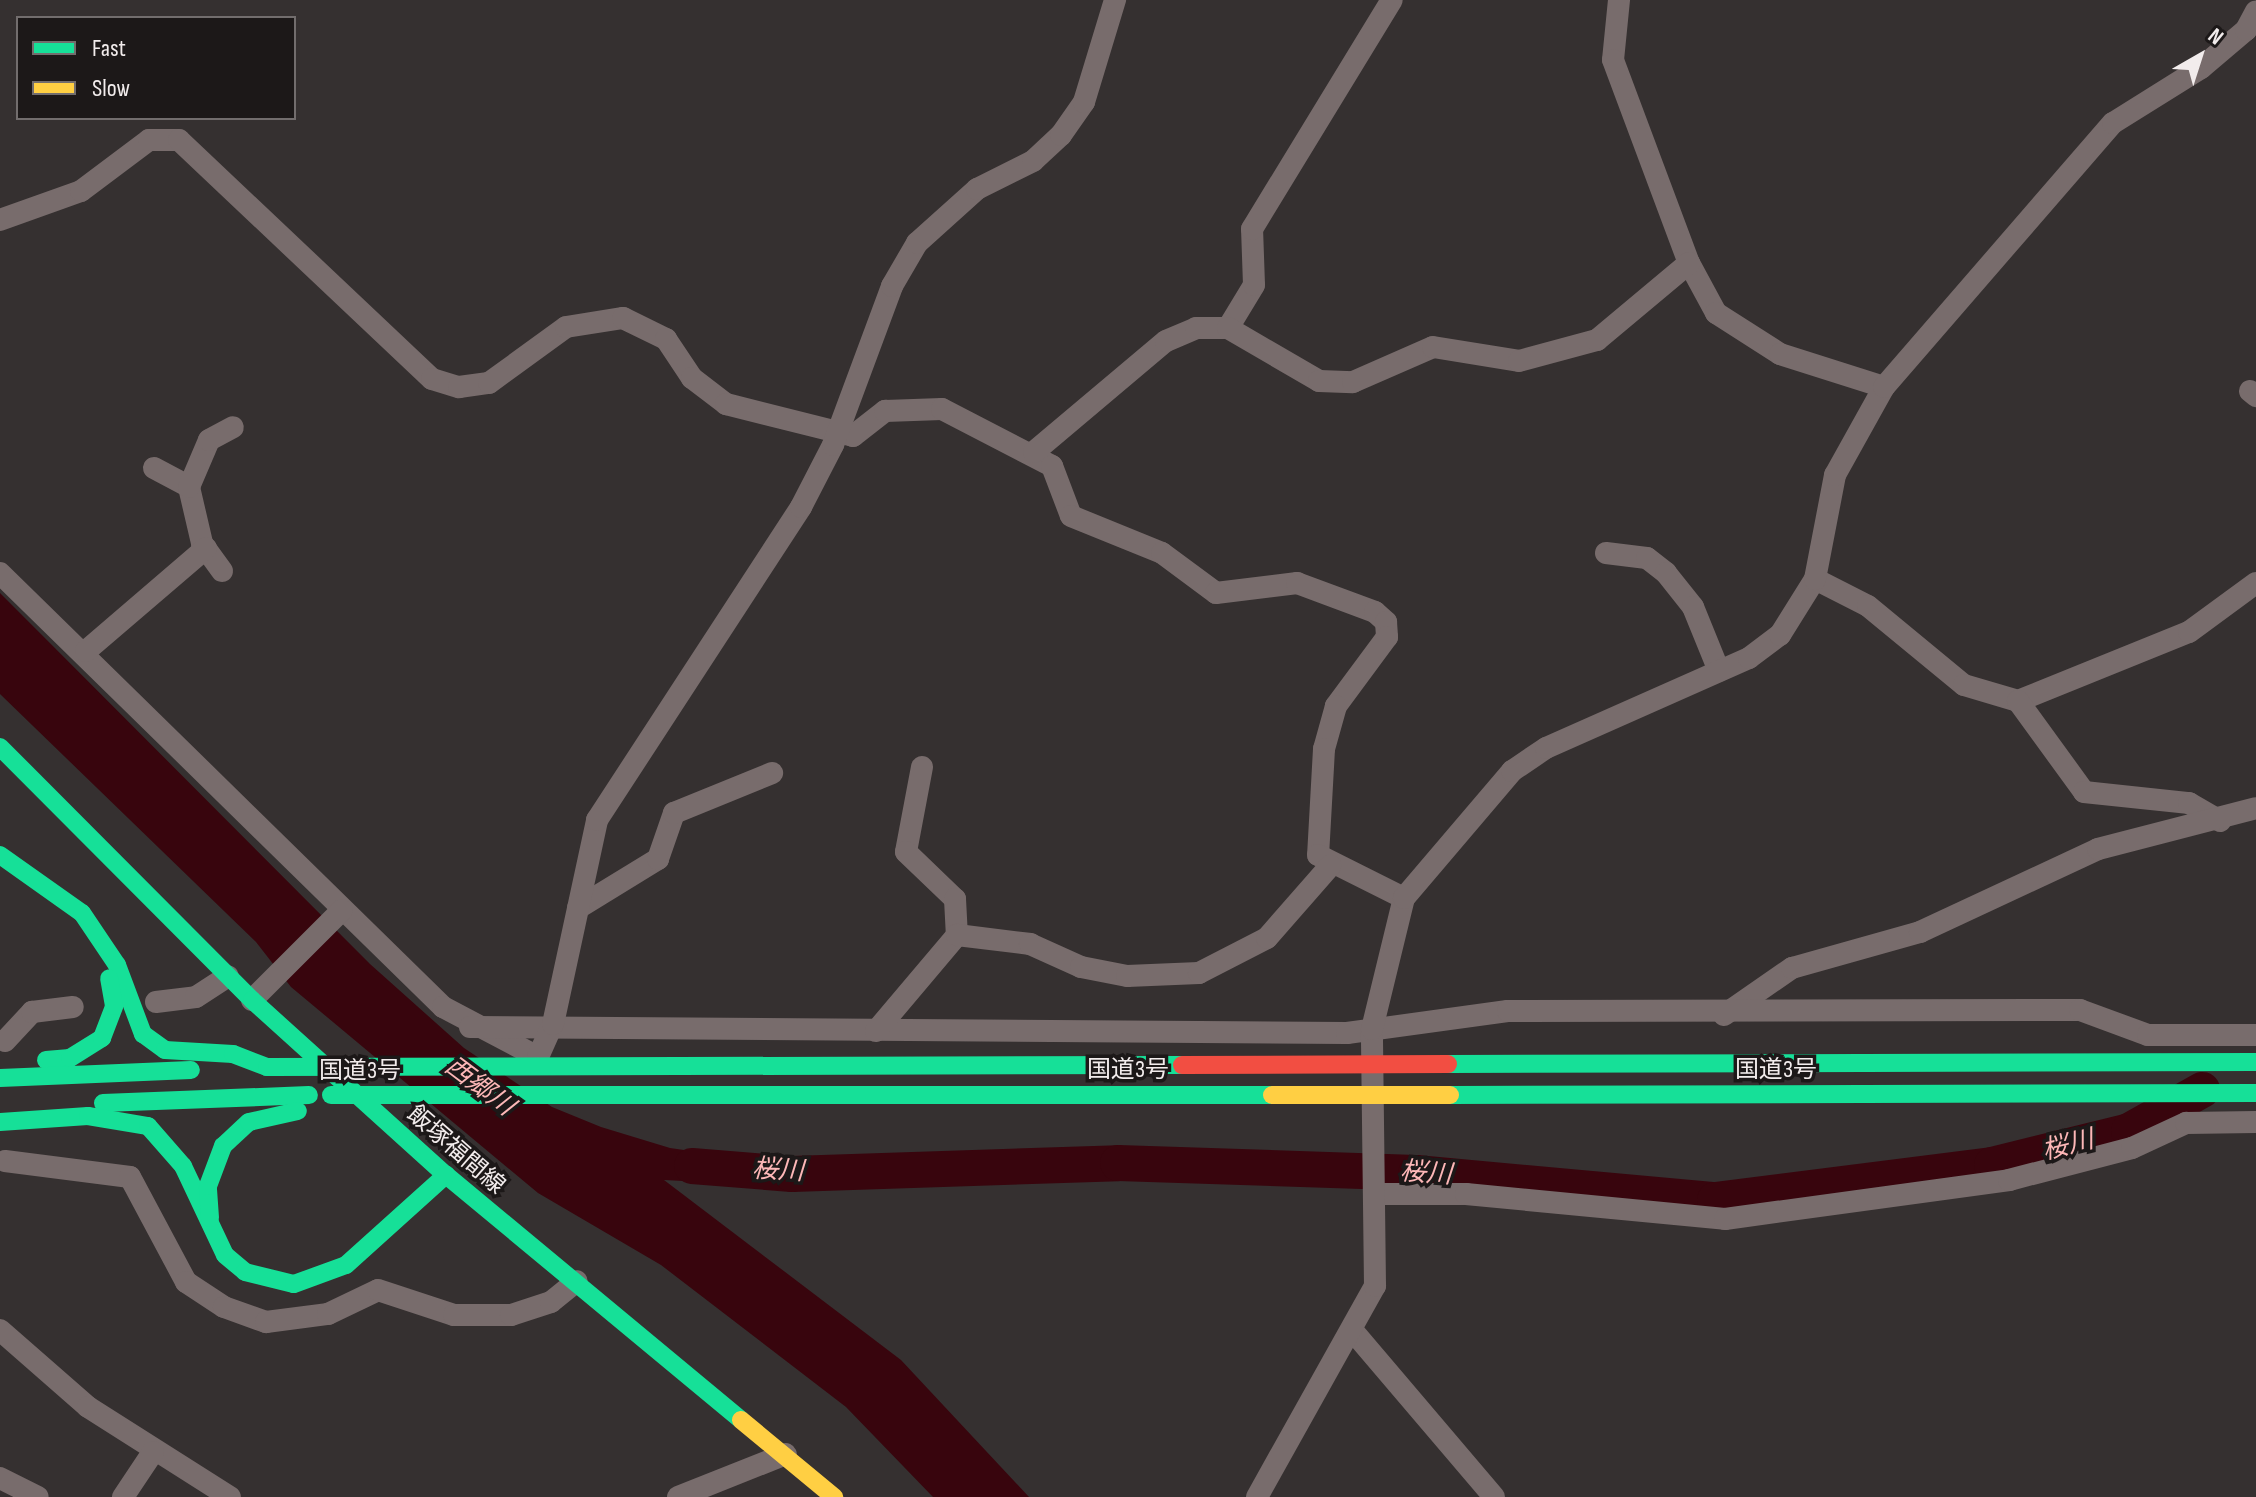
<!DOCTYPE html>
<html>
<head>
<meta charset="utf-8">
<style>
	body { margin:0 }
	#map { position:relative; width:2256px; height:1497px; overflow:hidden; background:#353030; font-family:"Sofia Sans Condensed","Noto Sans JP",sans-serif }
	div>[style] { position:absolute }
	[style*='--x'] { left:calc(var(--x)*1px); top:calc(var(--y)*1px); width:calc(var(--w)*1px); rotate:calc(var(--a)*1deg) }
	.water>* { inset:0; background:#38050d }
	.river>* { height:36px; margin:-18px; padding:0 18px; transform-origin:18px; border-radius:18px; background:#38050d }
	.street>* { height:22px; margin:-11px; padding:0 11px; transform-origin:11px; border-radius:11px; background:#786c6c }
	.fast>* { height:18px; margin:-9px; padding:0 9px; transform-origin:9px; border-radius:9px; background:#16e098 }
	.slow>* { height:18px; margin:-9px; padding:0 9px; transform-origin:9px; border-radius:9px; background:#ffcf43 }
	.fast-bridge>* { height:18px; margin:-9px; padding:0 9px; transform-origin:9px; border-radius:9px; background:#16e098 }
	.slow-bridge>* { height:18px; margin:-9px; padding:0 9px; transform-origin:9px; border-radius:9px; background:#ffcf43 }
	.jam-bridge>* { height:18px; margin:-9px; padding:0 9px; transform-origin:9px; border-radius:9px; background:#f24e42 }
	span { translate:-50% -50%; white-space:nowrap; text-align:center; line-height:1.15; -webkit-text-stroke:7px #1c1818; paint-order:stroke }
	.street-label { font-size:24px; color:#f2ecec }
	.water-label { font-size:26px; color:#fdb7b7; font-style:italic }
	.legend { position:absolute; left:16px; top:16px; width:280px; height:104px; box-sizing:border-box; background:#1c1818; border:2px solid #726d6d; margin:0; padding:10px 14px; list-style:none; font-size:24px; color:#f2ecec }
	.legend li { display:flex; align-items:center; gap:16px; height:40px }
	.legend b { width:40px; border:2px solid #726d6d }
	.north { position:absolute; left:2160px; top:16px; width:80px; height:80px; -webkit-text-stroke:6px #1c1818; paint-order:stroke; rotate:39deg; font-size:22px; font-weight:700; line-height:32px; text-align:center; color:#f2ecec }
	.north::after { content:''; display:block; margin:auto; width:28px; height:36px; background:#f2ecec; clip-path:polygon(50% 0,100% 100%,50% 72%,0 100%) }
</style>
</head>
<body>
<div id="map">
	<div class="water">
		<i style="clip-path:polygon(0 593px,370px 964px,464px 1048px,552px 1107px,601px 1127px,670px 1148px,740px 1158px,742px 1184px,664px 1180px,901px 1360px,1029px 1497px,933px 1497px,846px 1407px,661px 1265px,538px 1193px,291px 987px,256px 942px,0 694px)"></i>
	</div>
	<div class="river">
		<i style="--x:692;--y:1166;--w:100;--a:4.6"></i>
		<i style="--x:792;--y:1174;--w:326;--a:-1.9"></i>
		<i style="--x:1118;--y:1163;--w:298;--a:1.9"></i>
		<i style="--x:1416;--y:1173;--w:300;--a:5.2"></i>
		<i style="--x:1715;--y:1200;--w:279;--a:-7.2"></i>
		<i style="--x:1992;--y:1165;--w:141;--a:-13.9"></i>
		<i style="--x:2129;--y:1131;--w:84;--a:-29.3"></i>
	</div>
	<div class="street">
		<i style="--x:1619;--y:0;--w:60;--a:95.7"></i>
		<i style="--x:1613;--y:60;--w:217;--a:69.5"></i>
		<i style="--x:1689;--y:263;--w:57;--a:61.6"></i>
		<i style="--x:1716;--y:313;--w:76;--a:32.6"></i>
		<i style="--x:1780;--y:354;--w:109;--a:17.6"></i>
		<i style="--x:0;--y:220;--w:86;--a:-19.7"></i>
		<i style="--x:81;--y:191;--w:85;--a:-36.9"></i>
		<i style="--x:149;--y:140;--w:30;--a:0"></i>
		<i style="--x:179;--y:140;--w:348;--a:43.4"></i>
		<i style="--x:432;--y:379;--w:28;--a:17"></i>
		<i style="--x:459;--y:387;--w:30;--a:-8"></i>
		<i style="--x:489;--y:383;--w:95;--a:-36"></i>
		<i style="--x:566;--y:327;--w:58;--a:-9"></i>
		<i style="--x:623;--y:318;--w:48;--a:26"></i>
		<i style="--x:666;--y:339;--w:47;--a:56.3"></i>
		<i style="--x:692;--y:378;--w:43;--a:37.4"></i>
		<i style="--x:726;--y:404;--w:131;--a:14.1"></i>
		<i style="--x:853;--y:436;--w:41;--a:-38"></i>
		<i style="--x:885;--y:411;--w:57;--a:-2"></i>
		<i style="--x:942;--y:409;--w:124;--a:27.4"></i>
		<i style="--x:1052;--y:466;--w:53;--a:69.2"></i>
		<i style="--x:1071;--y:516;--w:98;--a:22.1"></i>
		<i style="--x:1162;--y:553;--w:67;--a:36.5"></i>
		<i style="--x:1216;--y:593;--w:82;--a:-7"></i>
		<i style="--x:1297;--y:583;--w:83;--a:20.4"></i>
		<i style="--x:1375;--y:612;--w:15;--a:42"></i>
		<i style="--x:1386;--y:622;--w:15;--a:86"></i>
		<i style="--x:1387;--y:637;--w:86;--a:126.5"></i>
		<i style="--x:1336;--y:706;--w:45;--a:105.6"></i>
		<i style="--x:1324;--y:749;--w:106;--a:93.2"></i>
		<i style="--x:1318;--y:855;--w:96;--a:26.6"></i>
		<i style="--x:1228;--y:328;--w:50;--a:-58.8"></i>
		<i style="--x:1254;--y:285;--w:56;--a:-92"></i>
		<i style="--x:1252;--y:229;--w:268;--a:-58.6"></i>
		<i style="--x:2250;--y:391;--w:8;--a:40"></i>
		<i style="--x:1034;--y:452;--w:172;--a:-40.1"></i>
		<i style="--x:1166;--y:341;--w:33;--a:-23"></i>
		<i style="--x:1196;--y:328;--w:32;--a:0"></i>
		<i style="--x:1228;--y:328;--w:105;--a:30.2"></i>
		<i style="--x:1319;--y:381;--w:34;--a:2"></i>
		<i style="--x:1353;--y:382;--w:87;--a:-23.6"></i>
		<i style="--x:1433;--y:347;--w:87;--a:9.2"></i>
		<i style="--x:1519;--y:361;--w:81;--a:-15.1"></i>
		<i style="--x:1597;--y:340;--w:120;--a:-39.9"></i>
		<i style="--x:154;--y:468;--w:40;--a:28"></i>
		<i style="--x:1606;--y:553;--w:41;--a:7"></i>
		<i style="--x:1647;--y:558;--w:24;--a:38"></i>
		<i style="--x:1666;--y:573;--w:43;--a:51.5"></i>
		<i style="--x:1693;--y:607;--w:69;--a:67.9"></i>
		<i style="--x:222;--y:571;--w:34;--a:-126"></i>
		<i style="--x:202;--y:543;--w:57;--a:-103.1"></i>
		<i style="--x:189;--y:487;--w:51;--a:-66.9"></i>
		<i style="--x:209;--y:440;--w:27;--a:-28"></i>
		<i style="--x:0;--y:573;--w:620;--a:44.41"></i>
		<i style="--x:443;--y:1007;--w:107;--a:27.8"></i>
		<i style="--x:1815;--y:579;--w:59;--a:27"></i>
		<i style="--x:1868;--y:606;--w:124;--a:39.5"></i>
		<i style="--x:1964;--y:685;--w:56;--a:16.5"></i>
		<i style="--x:2018;--y:701;--w:184;--a:-22"></i>
		<i style="--x:2189;--y:632;--w:83;--a:-36.2"></i>
		<i style="--x:86;--y:651;--w:158;--a:-40.6"></i>
		<i style="--x:2018;--y:701;--w:112;--a:54"></i>
		<i style="--x:2084;--y:792;--w:106;--a:6"></i>
		<i style="--x:2189;--y:803;--w:36;--a:30"></i>
		<i style="--x:922;--y:767;--w:86;--a:100.7"></i>
		<i style="--x:906;--y:852;--w:68;--a:43.8"></i>
		<i style="--x:955;--y:899;--w:36;--a:87"></i>
		<i style="--x:578;--y:908;--w:94;--a:-31.5"></i>
		<i style="--x:658;--y:859;--w:49;--a:-70.8"></i>
		<i style="--x:674;--y:813;--w:106;--a:-22.2"></i>
		<i style="--x:252;--y:1000;--w:127;--a:-45"></i>
		<i style="--x:156;--y:1002;--w:40;--a:-7.1"></i>
		<i style="--x:196;--y:997;--w:38;--a:-33"></i>
		<i style="--x:1724;--y:1015;--w:83;--a:-34.7"></i>
		<i style="--x:1792;--y:968;--w:133;--a:-15.7"></i>
		<i style="--x:1920;--y:932;--w:196;--a:-25"></i>
		<i style="--x:2098;--y:849;--w:163;--a:-14.5"></i>
		<i style="--x:470;--y:1027;--w:877;--a:0.39"></i>
		<i style="--x:1347;--y:1033;--w:162;--a:-7.8"></i>
		<i style="--x:1508;--y:1011;--w:572;--a:-0.1"></i>
		<i style="--x:2080;--y:1010;--w:72;--a:20.2"></i>
		<i style="--x:2148;--y:1035;--w:108;--a:0"></i>
		<i style="--x:876;--y:1031;--w:126;--a:-49.8"></i>
		<i style="--x:957;--y:935;--w:74;--a:7"></i>
		<i style="--x:1030;--y:944;--w:56;--a:24.3"></i>
		<i style="--x:1081;--y:967;--w:47;--a:11.1"></i>
		<i style="--x:1127;--y:976;--w:72;--a:-2.4"></i>
		<i style="--x:1199;--y:973;--w:76;--a:-27.2"></i>
		<i style="--x:1267;--y:938;--w:96;--a:-48.8"></i>
		<i style="--x:5;--y:1041;--w:40;--a:-47"></i>
		<i style="--x:32;--y:1012;--w:41;--a:-7"></i>
		<i style="--x:538;--y:1057;--w:36;--a:-66"></i>
		<i style="--x:553;--y:1024;--w:209;--a:-77.8"></i>
		<i style="--x:597;--y:820;--w:374;--a:-56.9"></i>
		<i style="--x:801;--y:507;--w:70;--a:-62.7"></i>
		<i style="--x:833;--y:445;--w:170;--a:-69.6"></i>
		<i style="--x:892;--y:286;--w:50;--a:-59.8"></i>
		<i style="--x:917;--y:243;--w:81;--a:-42"></i>
		<i style="--x:977;--y:189;--w:63;--a:-26.6"></i>
		<i style="--x:1033;--y:161;--w:38;--a:-43"></i>
		<i style="--x:1061;--y:135;--w:40;--a:-55.1"></i>
		<i style="--x:1084;--y:102;--w:107;--a:-73.1"></i>
		<i style="--x:5;--y:1161;--w:126;--a:7.3"></i>
		<i style="--x:130;--y:1177;--w:119;--a:61.9"></i>
		<i style="--x:186;--y:1282;--w:45;--a:33.3"></i>
		<i style="--x:224;--y:1307;--w:45;--a:19.7"></i>
		<i style="--x:266;--y:1322;--w:63;--a:-7.4"></i>
		<i style="--x:328;--y:1314;--w:55;--a:-25.6"></i>
		<i style="--x:378;--y:1290;--w:80;--a:18.2"></i>
		<i style="--x:454;--y:1315;--w:57;--a:0"></i>
		<i style="--x:511;--y:1315;--w:42;--a:-18"></i>
		<i style="--x:551;--y:1302;--w:33;--a:-39"></i>
		<i style="--x:1377;--y:1194;--w:89;--a:0"></i>
		<i style="--x:1466;--y:1194;--w:260;--a:5.5"></i>
		<i style="--x:1725;--y:1219;--w:287;--a:-7.8"></i>
		<i style="--x:2009;--y:1180;--w:127;--a:-14.6"></i>
		<i style="--x:2132;--y:1148;--w:60;--a:-24.8"></i>
		<i style="--x:2186;--y:1123;--w:70;--a:-0.8"></i>
		<i style="--x:0;--y:1330;--w:117;--a:41.2"></i>
		<i style="--x:88;--y:1407;--w:168;--a:32.4"></i>
		<i style="--x:1352;--y:1330;--w:219;--a:49.6"></i>
		<i style="--x:0;--y:1478;--w:42;--a:26.6"></i>
		<i style="--x:123;--y:1497;--w:54;--a:-56.3"></i>
		<i style="--x:678;--y:1497;--w:116;--a:-21.7"></i>
		<i style="--x:1257;--y:1497;--w:242;--a:-60.8"></i>
		<i style="--x:1375;--y:1286;--w:257;--a:-90.7"></i>
		<i style="--x:1372;--y:1029;--w:135;--a:-76.3"></i>
		<i style="--x:1404;--y:898;--w:167;--a:-49.6"></i>
		<i style="--x:1512;--y:771;--w:41;--a:-34.1"></i>
		<i style="--x:1546;--y:748;--w:222;--a:-23.9"></i>
		<i style="--x:1749;--y:658;--w:39;--a:-37"></i>
		<i style="--x:1780;--y:635;--w:66;--a:-58"></i>
		<i style="--x:1815;--y:579;--w:106;--a:-79.1"></i>
		<i style="--x:1835;--y:475;--w:101;--a:-60.9"></i>
		<i style="--x:1884;--y:387;--w:349;--a:-49.1"></i>
		<i style="--x:2113;--y:123;--w:104;--a:-32"></i>
		<i style="--x:2201;--y:68;--w:59;--a:-40.2"></i>
		<i style="--x:2246;--y:30;--w:21;--a:-62"></i>
	</div>
	<div class="fast">
		<i style="--x:0;--y:747;--w:357;--a:45.1"></i>
		<i style="--x:252;--y:1000;--w:261;--a:42.1"></i>
		<i style="--x:446;--y:1175;--w:383;--a:39.7"></i>
		<i style="--x:0;--y:855;--w:100;--a:35.3"></i>
		<i style="--x:82;--y:913;--w:63;--a:56.1"></i>
		<i style="--x:117;--y:965;--w:74;--a:69.4"></i>
		<i style="--x:143;--y:1034;--w:27;--a:36"></i>
		<i style="--x:165;--y:1050;--w:68;--a:3.4"></i>
		<i style="--x:233;--y:1054;--w:36;--a:21"></i>
		<i style="--x:46;--y:1060;--w:24;--a:-5"></i>
		<i style="--x:70;--y:1058;--w:38;--a:-32"></i>
		<i style="--x:102;--y:1038;--w:34;--a:-69"></i>
		<i style="--x:114;--y:1006;--w:28;--a:-100"></i>
		<i style="--x:1448;--y:1064;--w:808;--a:-0.14"></i>
		<i style="--x:0;--y:1078;--w:191;--a:-2.4"></i>
		<i style="--x:1450;--y:1095;--w:806;--a:-0.14"></i>
		<i style="--x:103;--y:1103;--w:206;--a:-2.2"></i>
		<i style="--x:0;--y:1122;--w:88;--a:-3.9"></i>
		<i style="--x:88;--y:1116;--w:61;--a:9.5"></i>
		<i style="--x:148;--y:1126;--w:53;--a:48.8"></i>
		<i style="--x:183;--y:1166;--w:98;--a:64.7"></i>
		<i style="--x:225;--y:1255;--w:26;--a:40"></i>
		<i style="--x:245;--y:1272;--w:50;--a:13.8"></i>
		<i style="--x:294;--y:1284;--w:55;--a:-20.1"></i>
		<i style="--x:346;--y:1265;--w:135;--a:-42"></i>
		<i style="--x:210;--y:1218;--w:32;--a:-94"></i>
		<i style="--x:208;--y:1186;--w:43;--a:-69.4"></i>
		<i style="--x:223;--y:1146;--w:35;--a:-43"></i>
		<i style="--x:249;--y:1122;--w:50;--a:-12.7"></i>
	</div>
	<div class="slow">
		<i style="--x:741;--y:1420;--w:121;--a:39.6"></i>
	</div>
	<div class="fast-bridge">
		<i style="--x:267;--y:1067;--w:915;--a:-0.13"></i>
		<i style="--x:331;--y:1095;--w:941;--a:0"></i>
	</div>
	<div class="slow-bridge">
		<i style="--x:1272;--y:1095;--w:178;--a:0"></i>
	</div>
	<div class="jam-bridge">
		<i style="--x:1182;--y:1065;--w:266;--a:-0.2"></i>
	</div>
	<div class="street-label">
		<span style="left:1128px;top:1070px">国道3号</span>
		<span style="left:1776px;top:1070px">国道3号</span>
		<span style="left:360px;top:1071px">国道3号</span>
		<span style="left:456px;top:1150px;rotate:41deg">飯塚福間線</span>
	</div>
	<div class="water-label">
		<span style="left:479px;top:1087px;rotate:37deg">西郷川</span>
		<span style="left:2068px;top:1146px;rotate:-14deg">桜川</span>
		<span style="left:778px;top:1171px;rotate:3deg">桜川</span>
		<span style="left:1426px;top:1174px;rotate:4deg">桜川</span>
	</div>
	<ul class="legend">
	<li><b style="height:10px;background:#16e098"></b>Fast</li>
	<li><b style="height:10px;background:#ffcf43"></b>Slow</li>
	</ul>
	<div class="north">N</div>
</div>
</body>
</html>
